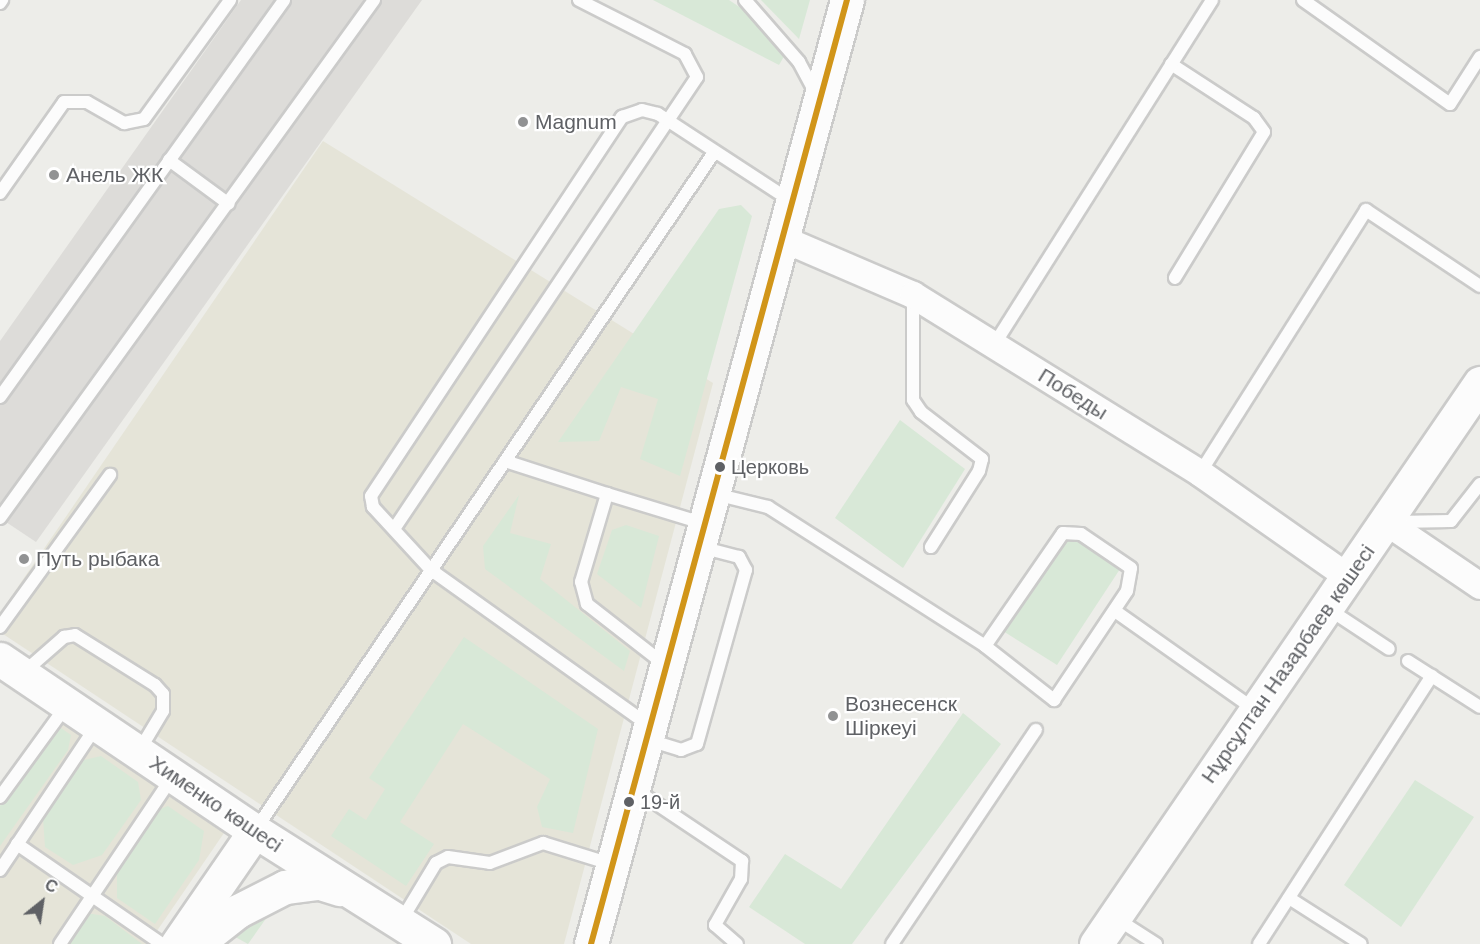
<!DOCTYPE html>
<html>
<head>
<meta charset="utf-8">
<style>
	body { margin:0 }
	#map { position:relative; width:1480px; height:944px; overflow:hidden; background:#edede9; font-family:Arial,sans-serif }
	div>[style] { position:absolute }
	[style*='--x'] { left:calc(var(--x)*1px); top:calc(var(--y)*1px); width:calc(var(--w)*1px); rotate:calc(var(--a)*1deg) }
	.commercial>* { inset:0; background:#e5e4d8 }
	.industrial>* { inset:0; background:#dddcd9 }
	.green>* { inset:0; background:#d8e8d7 }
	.roads { filter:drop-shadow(2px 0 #cbcbca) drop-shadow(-2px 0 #cbcbca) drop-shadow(0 2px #cbcbca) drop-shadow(0 -2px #cbcbca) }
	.lane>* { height:12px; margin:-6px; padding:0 6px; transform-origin:6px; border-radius:6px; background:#fcfcfc }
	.street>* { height:26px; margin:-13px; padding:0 13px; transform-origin:13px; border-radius:13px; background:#fcfcfc }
	.secondary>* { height:33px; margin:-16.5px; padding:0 16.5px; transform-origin:16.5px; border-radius:16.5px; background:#fcfcfc }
	.bus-1>* { height:6px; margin:-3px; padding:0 3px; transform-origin:3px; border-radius:3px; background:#d19519 }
	.dots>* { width:16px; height:16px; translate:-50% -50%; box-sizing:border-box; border:3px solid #fff; border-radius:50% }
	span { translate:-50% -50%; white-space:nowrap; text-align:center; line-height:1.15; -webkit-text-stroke:4.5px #fff; paint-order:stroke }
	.bus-label { font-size:20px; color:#5f6165 }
	.left { translate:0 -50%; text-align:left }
	.poi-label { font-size:21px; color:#5f6165 }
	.street-label { font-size:21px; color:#5f6165 }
	.north { position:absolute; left:12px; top:872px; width:60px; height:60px; -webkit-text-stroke:4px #fff; paint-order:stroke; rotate:30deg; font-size:16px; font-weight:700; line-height:24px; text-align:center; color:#5f6165 }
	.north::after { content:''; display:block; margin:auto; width:21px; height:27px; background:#5f6165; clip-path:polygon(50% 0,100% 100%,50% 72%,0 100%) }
</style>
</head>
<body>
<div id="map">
	<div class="commercial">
		<i style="clip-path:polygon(323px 141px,713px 383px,564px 944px,471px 944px,0 632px,0 613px)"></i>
		<i style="clip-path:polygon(61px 722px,224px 833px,148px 944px,0 944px,0 806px)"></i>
	</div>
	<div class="industrial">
		<i style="clip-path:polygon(241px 0,422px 0,36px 542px,0 518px,0 341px)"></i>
	</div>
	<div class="green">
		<i style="clip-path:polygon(653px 0,729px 0,762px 22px,786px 53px,779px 65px)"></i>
		<i style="clip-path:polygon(761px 0,810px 0,799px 39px)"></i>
		<i style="clip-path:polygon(741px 205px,752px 216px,680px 476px,640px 459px,658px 399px,621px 387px,599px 441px,558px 442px,719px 209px)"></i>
		<i style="clip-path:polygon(900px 420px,965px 469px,903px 568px,835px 518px)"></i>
		<i style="clip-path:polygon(519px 495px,510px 533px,551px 544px,540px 579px,630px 651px,624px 671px,485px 569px,483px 546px)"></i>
		<i style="clip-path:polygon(626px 525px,659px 536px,641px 608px,597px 574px,612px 530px)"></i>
		<i style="clip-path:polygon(1069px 536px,1120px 569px,1057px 665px,1003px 631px)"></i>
		<i style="clip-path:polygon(464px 637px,598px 729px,573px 833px,542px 827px,537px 807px,550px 779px,463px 724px,400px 822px,434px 844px,406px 886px,331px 836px,349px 809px,366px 820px,385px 789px,369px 778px)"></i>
		<i style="clip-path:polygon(963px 713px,1001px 744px,852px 944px,805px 944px,749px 907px,785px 854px,841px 889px)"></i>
		<i style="clip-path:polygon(58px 726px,71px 735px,68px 750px,0 846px,0 806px)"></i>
		<i style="clip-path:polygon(101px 756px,138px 782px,141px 800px,102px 855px,73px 865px,45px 847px,43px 818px,84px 760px)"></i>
		<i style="clip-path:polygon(1415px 780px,1474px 817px,1401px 927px,1344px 885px)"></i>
		<i style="clip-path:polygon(168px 806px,204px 831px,199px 860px,155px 924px,117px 898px,117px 866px,155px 811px)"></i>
		<i style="clip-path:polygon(272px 910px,248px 944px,228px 933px)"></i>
		<i style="clip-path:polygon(86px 913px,105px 916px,142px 944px,66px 944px)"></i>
	</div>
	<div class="roads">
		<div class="lane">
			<i style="--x:745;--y:0;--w:82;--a:48.9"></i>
			<i style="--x:799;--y:62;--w:36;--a:62"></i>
			<i style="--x:1303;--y:0;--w:180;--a:35.3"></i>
			<i style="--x:1450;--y:104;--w:56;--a:-57.4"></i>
			<i style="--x:0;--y:3;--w:4;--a:-56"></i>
			<i style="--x:1171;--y:64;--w:99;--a:33"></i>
			<i style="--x:1254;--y:118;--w:17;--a:54"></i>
			<i style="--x:1264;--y:132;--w:171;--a:121.4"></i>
			<i style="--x:169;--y:160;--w:74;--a:36.3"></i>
			<i style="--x:0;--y:193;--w:111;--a:-54.9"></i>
			<i style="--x:64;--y:102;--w:23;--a:0"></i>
			<i style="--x:87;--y:102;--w:43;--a:29.6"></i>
			<i style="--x:124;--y:123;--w:20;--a:-11"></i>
			<i style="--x:144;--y:119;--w:147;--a:-54.1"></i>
			<i style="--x:913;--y:296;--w:104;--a:90"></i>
			<i style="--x:913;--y:400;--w:14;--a:56"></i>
			<i style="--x:921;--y:412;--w:77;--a:37.6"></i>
			<i style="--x:982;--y:459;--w:12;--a:104"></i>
			<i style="--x:979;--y:471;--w:90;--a:122.3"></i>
			<i style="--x:994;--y:345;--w:408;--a:-57.7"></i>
			<i style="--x:0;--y:397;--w:488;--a:-54.4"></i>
			<i style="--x:505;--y:461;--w:107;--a:17.9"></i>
			<i style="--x:1200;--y:473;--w:311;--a:-57.7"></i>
			<i style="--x:1366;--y:210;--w:137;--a:33.7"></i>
			<i style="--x:715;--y:494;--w:55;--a:13.8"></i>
			<i style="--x:768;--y:507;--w:258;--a:32.6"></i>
			<i style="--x:985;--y:646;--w:88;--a:38"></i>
			<i style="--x:1054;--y:700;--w:131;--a:-56.2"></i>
			<i style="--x:1127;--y:591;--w:23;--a:-80"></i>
			<i style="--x:1131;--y:568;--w:60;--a:-145.8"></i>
			<i style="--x:1081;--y:534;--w:18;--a:-177"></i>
			<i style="--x:1063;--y:533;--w:137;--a:124.6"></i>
			<i style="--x:0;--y:518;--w:639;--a:-54.17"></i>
			<i style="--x:1396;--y:522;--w:55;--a:-1"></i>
			<i style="--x:1451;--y:521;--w:47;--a:-51.9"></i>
			<i style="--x:394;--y:529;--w:544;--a:-56.16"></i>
			<i style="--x:697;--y:77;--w:26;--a:-118"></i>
			<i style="--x:685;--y:54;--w:119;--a:-153"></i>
			<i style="--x:1327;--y:608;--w:74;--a:33.5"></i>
			<i style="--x:1115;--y:611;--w:170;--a:35.2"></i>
			<i style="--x:0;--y:627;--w:188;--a:-54.1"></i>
			<i style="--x:1408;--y:661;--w:85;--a:32.6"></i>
			<i style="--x:664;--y:664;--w:98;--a:-142.1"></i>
			<i style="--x:587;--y:604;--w:23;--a:-105"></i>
			<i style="--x:581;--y:582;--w:92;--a:-73.5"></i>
			<i style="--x:607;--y:494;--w:102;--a:17"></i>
			<i style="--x:23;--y:673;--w:55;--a:-41.3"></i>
			<i style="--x:64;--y:637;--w:11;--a:-10"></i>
			<i style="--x:75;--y:635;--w:94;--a:32"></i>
			<i style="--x:155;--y:685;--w:12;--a:48"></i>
			<i style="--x:163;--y:694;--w:17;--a:90"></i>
			<i style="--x:163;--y:711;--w:47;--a:121"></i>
			<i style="--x:647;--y:724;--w:265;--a:-144.5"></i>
			<i style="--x:431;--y:570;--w:86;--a:-132.6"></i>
			<i style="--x:373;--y:507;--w:11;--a:-100"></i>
			<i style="--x:371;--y:496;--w:455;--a:-56.5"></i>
			<i style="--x:622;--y:117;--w:21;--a:-19"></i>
			<i style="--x:642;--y:110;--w:16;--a:14"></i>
			<i style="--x:658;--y:114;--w:159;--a:33.2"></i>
			<i style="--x:649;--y:740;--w:34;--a:17"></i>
			<i style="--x:681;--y:750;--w:17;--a:-21"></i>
			<i style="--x:697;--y:744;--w:181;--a:-74.3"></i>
			<i style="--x:746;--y:570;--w:15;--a:-118"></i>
			<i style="--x:739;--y:557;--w:40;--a:-165.6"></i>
			<i style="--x:636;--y:790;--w:128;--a:33.8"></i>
			<i style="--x:742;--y:861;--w:18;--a:93"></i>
			<i style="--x:741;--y:879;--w:53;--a:119.5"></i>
			<i style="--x:715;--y:925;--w:29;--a:41"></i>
			<i style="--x:0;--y:797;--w:112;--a:-54"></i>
			<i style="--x:256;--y:829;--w:815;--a:-55.9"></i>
			<i style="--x:17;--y:844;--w:176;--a:34.6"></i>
			<i style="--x:0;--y:870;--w:174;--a:-56.2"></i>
			<i style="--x:1289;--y:898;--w:85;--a:32.6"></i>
			<i style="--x:1114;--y:917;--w:50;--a:32.7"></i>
			<i style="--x:401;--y:921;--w:68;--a:-58.9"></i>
			<i style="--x:436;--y:863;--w:13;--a:-27"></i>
			<i style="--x:448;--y:857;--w:42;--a:8.1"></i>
			<i style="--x:490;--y:863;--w:57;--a:-20.7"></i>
			<i style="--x:543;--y:843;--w:71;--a:17.2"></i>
			<i style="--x:60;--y:944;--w:202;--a:-56.1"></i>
			<i style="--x:892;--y:944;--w:258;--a:-56.1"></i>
			<i style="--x:1259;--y:944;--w:319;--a:-57.2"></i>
		</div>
		<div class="street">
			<i style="--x:783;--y:239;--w:142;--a:23.3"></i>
			<i style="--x:913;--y:295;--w:338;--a:31.8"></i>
			<i style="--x:1200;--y:473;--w:181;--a:35.1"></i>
			<i style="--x:1386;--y:522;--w:114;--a:34.2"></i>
		</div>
		<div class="secondary">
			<i style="--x:0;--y:659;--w:308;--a:34"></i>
			<i style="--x:255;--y:831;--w:212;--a:32.3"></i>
			<i style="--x:177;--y:944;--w:137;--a:-55.4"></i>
			<i style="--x:196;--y:944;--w:53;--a:-38.2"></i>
			<i style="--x:238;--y:911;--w:53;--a:-27.1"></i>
			<i style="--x:285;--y:887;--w:35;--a:-7"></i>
			<i style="--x:320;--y:883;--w:21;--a:17"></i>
			<i style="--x:591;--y:944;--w:978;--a:-74.83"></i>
			<i style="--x:1096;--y:944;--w:680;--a:-55.61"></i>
		</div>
	</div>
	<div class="bus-1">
		<i style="--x:591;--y:944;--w:978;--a:-74.83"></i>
	</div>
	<div class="dots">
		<i style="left:523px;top:122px;background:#919293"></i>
		<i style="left:54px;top:175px;background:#919293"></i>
		<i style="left:720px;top:467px;background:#5f6165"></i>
		<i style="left:24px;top:559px;background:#919293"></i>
		<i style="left:833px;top:716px;background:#919293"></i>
		<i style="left:629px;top:802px;background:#5f6165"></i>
	</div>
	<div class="bus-label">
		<span class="left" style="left:731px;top:467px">Церковь</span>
		<span class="left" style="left:640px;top:802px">19-й</span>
	</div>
	<div class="poi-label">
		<span class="left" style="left:535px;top:122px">Magnum</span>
		<span class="left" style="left:66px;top:175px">Анель ЖК</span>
		<span class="left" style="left:36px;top:559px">Путь рыбака</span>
		<span class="left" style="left:845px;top:716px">Вознесенск<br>Шіркеуі</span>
	</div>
	<div class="street-label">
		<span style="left:1073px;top:394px;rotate:32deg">Победы</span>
		<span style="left:1288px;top:664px;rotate:-55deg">Нұрсұлтан Назарбаев көшесі</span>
		<span style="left:216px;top:804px;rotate:34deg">Хименко көшесі</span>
	</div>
	<div class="north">С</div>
</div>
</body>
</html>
